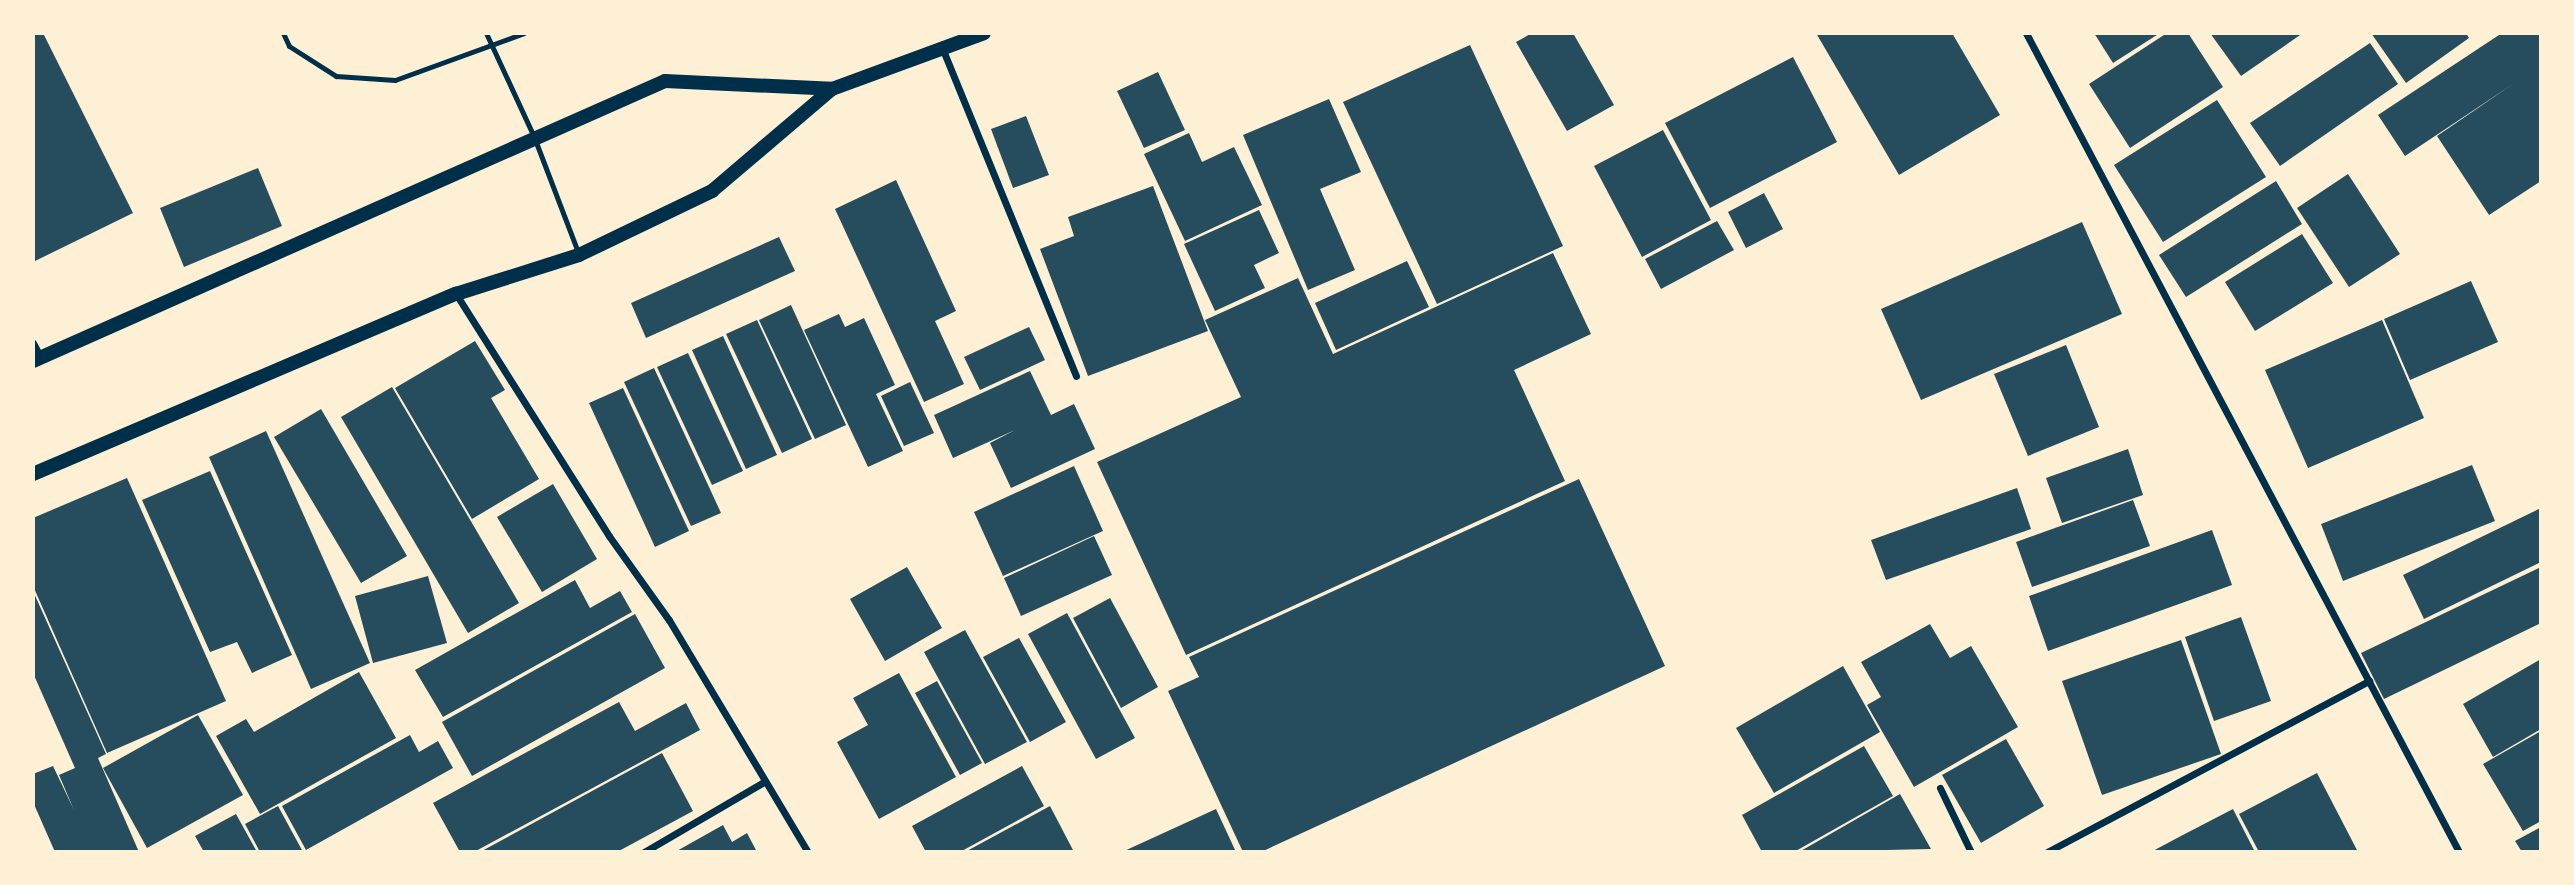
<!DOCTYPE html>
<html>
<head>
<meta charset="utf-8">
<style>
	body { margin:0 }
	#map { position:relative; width:2574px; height:885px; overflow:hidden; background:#fdf0d5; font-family:Inter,sans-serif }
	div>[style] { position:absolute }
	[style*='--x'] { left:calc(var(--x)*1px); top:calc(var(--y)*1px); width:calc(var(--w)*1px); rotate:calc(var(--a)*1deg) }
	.building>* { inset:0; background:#264d5e }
	.service>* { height:5px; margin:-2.5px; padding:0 2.5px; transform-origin:2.5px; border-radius:2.5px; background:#003049 }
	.minor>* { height:7px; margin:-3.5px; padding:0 3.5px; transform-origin:3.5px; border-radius:3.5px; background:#003049 }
	.secondary>* { height:14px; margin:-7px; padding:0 7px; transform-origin:7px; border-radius:7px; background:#003049 }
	span { translate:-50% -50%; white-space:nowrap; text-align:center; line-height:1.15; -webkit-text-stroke:7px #fdf0d5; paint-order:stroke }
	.frame { position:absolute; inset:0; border:35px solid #fdf0d5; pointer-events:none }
</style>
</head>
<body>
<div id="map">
	<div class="building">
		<i style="clip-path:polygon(33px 33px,43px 33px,133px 213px,33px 262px)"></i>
		<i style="clip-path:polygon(1532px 33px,1573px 33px,1614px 105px,1567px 131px,1516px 42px)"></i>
		<i style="clip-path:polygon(1816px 33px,1952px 33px,2000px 115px,1899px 175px)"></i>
		<i style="clip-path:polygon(2094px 33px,2160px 33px,2113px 63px)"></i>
		<i style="clip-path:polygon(2167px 33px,2188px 33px,2223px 87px,2130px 148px,2089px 84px)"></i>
		<i style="clip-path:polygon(2210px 33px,2303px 33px,2241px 76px)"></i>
		<i style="clip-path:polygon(2371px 33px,2466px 33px,2469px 38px,2406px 83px)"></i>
		<i style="clip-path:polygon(2502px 33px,2541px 33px,2541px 181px,2489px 215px,2437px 136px,2513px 84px,2405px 156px,2378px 115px)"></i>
		<i style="clip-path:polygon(2370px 43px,2398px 84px,2280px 166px,2250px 123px)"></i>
		<i style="clip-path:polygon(1470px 45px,1563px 246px,1437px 304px,1343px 102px)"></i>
		<i style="clip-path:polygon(1793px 57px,1837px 142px,1710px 208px,1665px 123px)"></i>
		<i style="clip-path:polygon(1158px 72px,1185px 130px,1144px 148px,1117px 91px)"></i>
		<i style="clip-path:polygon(1329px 99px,1361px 172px,1320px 189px,1355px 270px,1308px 290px,1243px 135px)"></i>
		<i style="clip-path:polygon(2217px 100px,2266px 177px,2163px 242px,2114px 165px)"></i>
		<i style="clip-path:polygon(1026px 116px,1049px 175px,1013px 188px,991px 129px)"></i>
		<i style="clip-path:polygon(1663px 130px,1711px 220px,1642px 257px,1594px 166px)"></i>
		<i style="clip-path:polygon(1189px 133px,1202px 162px,1234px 147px,1262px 205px,1185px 241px,1144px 154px)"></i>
		<i style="clip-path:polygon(258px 168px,282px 226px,184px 267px,160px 208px)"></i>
		<i style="clip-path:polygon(2348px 174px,2400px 254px,2349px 287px,2297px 208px)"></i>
		<i style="clip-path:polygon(896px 180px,956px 311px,935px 321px,964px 384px,924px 402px,835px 209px)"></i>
		<i style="clip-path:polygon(2276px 181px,2302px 224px,2186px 297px,2159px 255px)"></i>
		<i style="clip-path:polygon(1153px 186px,1208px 331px,1088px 376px,1040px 249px,1074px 236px,1068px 217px)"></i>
		<i style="clip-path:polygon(1764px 193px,1783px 229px,1746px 248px,1728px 212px)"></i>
		<i style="clip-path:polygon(1259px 210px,1279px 253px,1254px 265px,1265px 288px,1215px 311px,1184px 244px)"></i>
		<i style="clip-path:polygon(1717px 221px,1734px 250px,1661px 289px,1645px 259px)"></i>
		<i style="clip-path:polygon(2082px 222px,2122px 314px,1921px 400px,1881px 309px)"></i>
		<i style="clip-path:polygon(2302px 234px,2333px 283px,2255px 331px,2225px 282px)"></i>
		<i style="clip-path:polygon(779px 237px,795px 271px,646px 338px,631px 303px)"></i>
		<i style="clip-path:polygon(1553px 253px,1591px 334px,1514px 370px,1565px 481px,1186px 655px,1097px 462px,1241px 397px,1205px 320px,1298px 278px,1333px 354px)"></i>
		<i style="clip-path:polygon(1407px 261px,1429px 307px,1336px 350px,1315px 303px)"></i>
		<i style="clip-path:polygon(2471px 281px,2498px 342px,2410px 380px,2384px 319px)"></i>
		<i style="clip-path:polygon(791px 305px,846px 425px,815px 439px,759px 320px)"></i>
		<i style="clip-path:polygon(839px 314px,845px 327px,864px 318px,895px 385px,876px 394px,903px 451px,868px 467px,804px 330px)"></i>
		<i style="clip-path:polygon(757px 320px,812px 439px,782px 453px,726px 334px)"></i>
		<i style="clip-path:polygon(2382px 320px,2424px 418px,2308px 468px,2265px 370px)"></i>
		<i style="clip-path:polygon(1029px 327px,1045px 360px,980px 390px,964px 357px)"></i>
		<i style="clip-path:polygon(723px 336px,777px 455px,746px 469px,692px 350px)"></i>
		<i style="clip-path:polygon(475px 341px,505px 390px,491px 398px,539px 479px,472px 519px,395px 388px)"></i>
		<i style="clip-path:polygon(2066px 345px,2099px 427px,2028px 456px,1994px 374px)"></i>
		<i style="clip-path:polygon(688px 353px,743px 471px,712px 485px,657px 367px)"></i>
		<i style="clip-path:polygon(654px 368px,721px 513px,691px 526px,624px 382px)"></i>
		<i style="clip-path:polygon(1030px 371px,1051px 415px,1074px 404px,1095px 449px,1011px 488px,990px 443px,1015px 430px,953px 458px,934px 415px)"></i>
		<i style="clip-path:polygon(910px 382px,934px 433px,904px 446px,881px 396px)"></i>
		<i style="clip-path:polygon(392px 387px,519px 603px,468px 633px,341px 417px)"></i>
		<i style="clip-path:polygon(623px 388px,689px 531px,655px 547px,589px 403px)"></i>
		<i style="clip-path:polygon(321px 409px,407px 556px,361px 583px,274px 437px)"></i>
		<i style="clip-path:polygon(266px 431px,370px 663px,311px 689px,209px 457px)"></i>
		<i style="clip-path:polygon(2128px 449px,2143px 495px,2062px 523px,2046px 478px)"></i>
		<i style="clip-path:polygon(2472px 465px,2495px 521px,2343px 581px,2321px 524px)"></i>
		<i style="clip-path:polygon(1074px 466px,1103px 531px,1003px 576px,974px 512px)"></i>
		<i style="clip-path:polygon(210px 471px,292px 655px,252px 673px,237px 642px,210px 652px,142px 500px)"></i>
		<i style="clip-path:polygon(127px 478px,226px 701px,107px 753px,33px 586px,33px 518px)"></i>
		<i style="clip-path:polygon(1579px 479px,1665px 666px,1261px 852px,1243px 852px,1168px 691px,1199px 677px,1189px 657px)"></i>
		<i style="clip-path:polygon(553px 484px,597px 559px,542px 592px,497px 517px)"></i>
		<i style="clip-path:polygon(2017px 488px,2031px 529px,1886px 580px,1871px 540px)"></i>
		<i style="clip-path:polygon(2133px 500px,2150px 546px,2032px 587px,2016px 542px)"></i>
		<i style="clip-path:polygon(2541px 508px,2541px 562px,2424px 619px,2403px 575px)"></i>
		<i style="clip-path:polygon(2212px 530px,2232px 585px,2048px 651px,2029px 596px)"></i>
		<i style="clip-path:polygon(1094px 536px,1112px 575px,1021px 616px,1004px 578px)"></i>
		<i style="clip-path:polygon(907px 567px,942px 628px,885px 661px,850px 599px)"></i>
		<i style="clip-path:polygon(2541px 567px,2541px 623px,2384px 699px,2361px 653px)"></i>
		<i style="clip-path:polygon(428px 576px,447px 643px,373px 663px,355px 596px)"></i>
		<i style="clip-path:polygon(575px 580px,590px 608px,620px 591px,632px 612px,443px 717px,415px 670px)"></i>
		<i style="clip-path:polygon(33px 591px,106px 754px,98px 758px,139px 852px,55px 852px,33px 802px,33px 774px,53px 766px,74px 810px,59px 775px,75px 768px,33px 673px)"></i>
		<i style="clip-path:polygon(1110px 598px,1158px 687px,1121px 708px,1073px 618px)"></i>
		<i style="clip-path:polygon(1067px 613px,1135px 738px,1096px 759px,1028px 634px)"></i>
		<i style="clip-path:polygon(635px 614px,665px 668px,472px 776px,442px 722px)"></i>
		<i style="clip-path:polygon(2241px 617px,2271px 701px,2214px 721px,2185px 637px)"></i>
		<i style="clip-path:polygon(1930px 624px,1950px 658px,1971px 646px,2018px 727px,1914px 787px,1867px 705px,1881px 697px,1861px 662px)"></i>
		<i style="clip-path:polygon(965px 630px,1027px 742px,985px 764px,924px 652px)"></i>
		<i style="clip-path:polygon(1019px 638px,1066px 722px,1030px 742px,983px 657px)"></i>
		<i style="clip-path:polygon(2181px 640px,2221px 754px,2102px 795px,2062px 681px)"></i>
		<i style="clip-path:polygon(2541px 659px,2541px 729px,2493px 757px,2463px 704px)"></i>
		<i style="clip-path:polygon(1843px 666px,1880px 732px,1774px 793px,1736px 728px)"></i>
		<i style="clip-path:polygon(359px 672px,396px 738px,260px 814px,216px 736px,246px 719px,254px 732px)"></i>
		<i style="clip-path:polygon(899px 673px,956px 777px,879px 819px,837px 742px,868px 725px,853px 698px)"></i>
		<i style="clip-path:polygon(937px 681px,982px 763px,960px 775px,915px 693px)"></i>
		<i style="clip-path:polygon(619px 702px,635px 731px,686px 703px,700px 730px,474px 852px,460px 852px,433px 803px)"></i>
		<i style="clip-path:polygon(198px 715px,243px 795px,147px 848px,103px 768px)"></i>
		<i style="clip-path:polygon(2541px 731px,2541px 821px,2523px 831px,2483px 764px)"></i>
		<i style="clip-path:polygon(410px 735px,419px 752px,438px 741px,453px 768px,306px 850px,282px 806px)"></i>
		<i style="clip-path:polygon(2006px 739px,2044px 806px,1981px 843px,1942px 775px)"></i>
		<i style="clip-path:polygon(1864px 746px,1893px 796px,1794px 852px,1762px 852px,1742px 815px)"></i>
		<i style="clip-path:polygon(662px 753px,693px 811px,617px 852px,480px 852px)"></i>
		<i style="clip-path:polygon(1022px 766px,1044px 806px,960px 852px,926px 852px,912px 826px)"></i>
		<i style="clip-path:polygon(2317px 773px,2358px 852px,2259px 852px,2239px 814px)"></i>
		<i style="clip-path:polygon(1900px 794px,1931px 849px,1799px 852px)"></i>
		<i style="clip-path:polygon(278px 806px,303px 852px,260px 852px,245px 824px)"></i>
		<i style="clip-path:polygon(1050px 806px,1074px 852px,965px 852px)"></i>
		<i style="clip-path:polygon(1216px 809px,1236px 852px,1122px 852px)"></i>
		<i style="clip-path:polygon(2233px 809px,2255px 852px,2151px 852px,2179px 837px)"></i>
		<i style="clip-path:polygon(236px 814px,257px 852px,204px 852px,195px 836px)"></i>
		<i style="clip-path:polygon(723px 825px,732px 842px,747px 833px,757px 852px,675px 852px)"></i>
		<i style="clip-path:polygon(2541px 827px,2541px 852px,2522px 852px,2515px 841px)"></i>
	</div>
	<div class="service">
		<i style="--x:283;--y:33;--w:14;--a:65"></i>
		<i style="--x:289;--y:46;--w:56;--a:32.6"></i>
		<i style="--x:336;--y:76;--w:59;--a:3.9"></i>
		<i style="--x:395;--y:80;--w:137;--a:-20"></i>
		<i style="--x:486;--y:33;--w:115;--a:65.2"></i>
		<i style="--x:534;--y:137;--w:123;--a:69.1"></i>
	</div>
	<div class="minor">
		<i style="--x:2026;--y:33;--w:926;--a:62.13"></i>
		<i style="--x:943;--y:50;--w:352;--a:67.8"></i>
		<i style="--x:456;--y:294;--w:286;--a:57.7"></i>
		<i style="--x:609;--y:536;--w:103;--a:54.5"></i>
		<i style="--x:669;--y:620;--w:270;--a:59.1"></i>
		<i style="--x:33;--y:343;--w:17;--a:62"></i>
		<i style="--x:1940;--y:788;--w:71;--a:64.2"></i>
		<i style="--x:644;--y:852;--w:139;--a:-30.3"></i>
		<i style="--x:2047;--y:852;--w:365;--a:-28"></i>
	</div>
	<div class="secondary">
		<i style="--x:33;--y:361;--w:691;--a:-23.9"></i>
		<i style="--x:665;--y:81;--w:167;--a:2.7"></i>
		<i style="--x:33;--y:474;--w:460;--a:-23.1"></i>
		<i style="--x:456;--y:294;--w:129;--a:-17.6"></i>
		<i style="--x:579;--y:255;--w:148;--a:-25.7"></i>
		<i style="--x:712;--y:191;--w:157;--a:-40.4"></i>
		<i style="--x:832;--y:89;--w:162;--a:-20.2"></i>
	</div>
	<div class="frame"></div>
</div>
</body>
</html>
